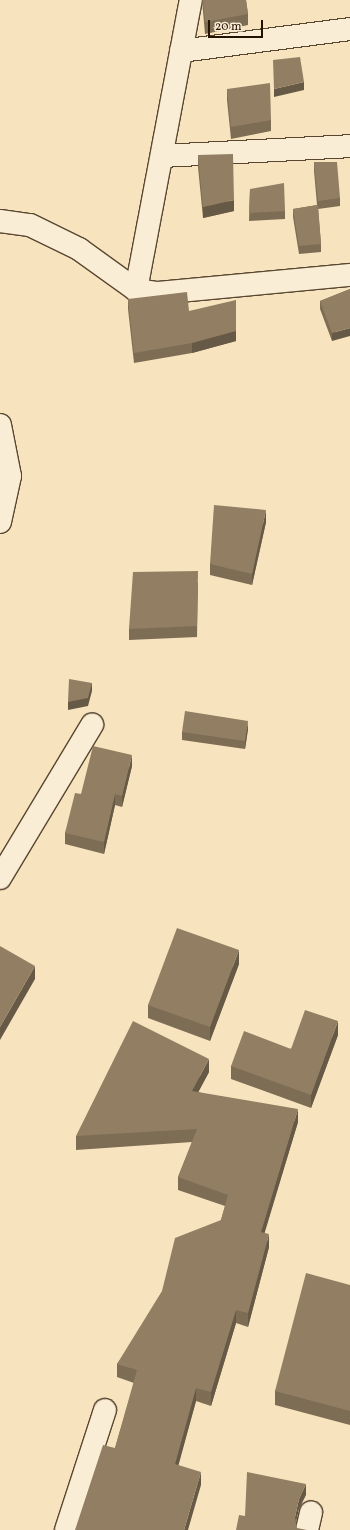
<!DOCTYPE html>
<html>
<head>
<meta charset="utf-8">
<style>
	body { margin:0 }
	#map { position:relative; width:350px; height:1530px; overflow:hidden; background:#f7e4be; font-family:Vollkorn,serif }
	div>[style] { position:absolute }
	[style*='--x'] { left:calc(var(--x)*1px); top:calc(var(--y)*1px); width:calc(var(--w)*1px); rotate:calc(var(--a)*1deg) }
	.roads { filter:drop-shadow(1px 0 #594630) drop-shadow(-1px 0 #594630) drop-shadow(0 1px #594630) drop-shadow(0 -1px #594630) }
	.minor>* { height:22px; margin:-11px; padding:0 11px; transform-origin:11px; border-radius:11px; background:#faedd5 }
	.wall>* { inset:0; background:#7e6d55 }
	.shaded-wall>* { inset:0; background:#665945 }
	.building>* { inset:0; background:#927f63 }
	span { translate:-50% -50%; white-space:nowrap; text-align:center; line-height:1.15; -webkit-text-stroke:3px #faedd5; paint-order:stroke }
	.scale { position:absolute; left:208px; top:20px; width:55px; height:18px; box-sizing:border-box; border:2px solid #241201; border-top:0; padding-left:5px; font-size:12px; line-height:14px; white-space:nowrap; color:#241201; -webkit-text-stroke:3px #faedd5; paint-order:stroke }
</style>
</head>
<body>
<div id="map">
	<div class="roads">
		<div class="minor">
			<i style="--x:181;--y:51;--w:170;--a:-7.4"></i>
			<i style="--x:162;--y:156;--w:188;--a:-3"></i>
			<i style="--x:0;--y:221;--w:30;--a:8"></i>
			<i style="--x:30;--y:225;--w:55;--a:26.1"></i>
			<i style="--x:79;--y:249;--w:70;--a:35.7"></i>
			<i style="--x:136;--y:290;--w:22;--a:8"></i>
			<i style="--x:158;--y:293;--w:193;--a:-5.4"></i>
			<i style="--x:136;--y:290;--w:295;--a:-79.3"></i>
			<i style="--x:0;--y:425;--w:52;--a:78.9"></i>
			<i style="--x:10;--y:476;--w:47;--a:102.3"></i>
			<i style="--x:0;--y:878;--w:179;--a:-59"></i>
			<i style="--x:66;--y:1530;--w:126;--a:-72"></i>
			<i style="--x:307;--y:1530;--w:18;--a:-77"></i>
		</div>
	</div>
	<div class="wall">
		<i style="clip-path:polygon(202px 0,246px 0,248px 14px,248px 25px,205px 34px)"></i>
		<i style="clip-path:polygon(227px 89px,271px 120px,271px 131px,231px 139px,227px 100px)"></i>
		<i style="clip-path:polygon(198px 155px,234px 211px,203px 218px,198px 167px)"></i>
		<i style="clip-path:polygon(314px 162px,340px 198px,340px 206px,318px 209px,321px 244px,321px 252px,299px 254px,293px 217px,293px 209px,317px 205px,314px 171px)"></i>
		<i style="clip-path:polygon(250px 189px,285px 211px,285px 219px,249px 221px)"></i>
		<i style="clip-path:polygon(350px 289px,332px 341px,320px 309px,320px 301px)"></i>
		<i style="clip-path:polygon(128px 299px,189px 311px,236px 341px,192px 353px,134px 363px,128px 309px)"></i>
		<i style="clip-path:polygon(266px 522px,252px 585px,210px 575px,210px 564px)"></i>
		<i style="clip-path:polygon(198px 582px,197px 637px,129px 640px,129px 629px)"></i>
		<i style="clip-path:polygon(248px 729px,245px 749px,182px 740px,182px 732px)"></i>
		<i style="clip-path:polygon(132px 766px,122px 807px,115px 805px,104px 854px,65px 844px,65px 833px,81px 794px)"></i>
		<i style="clip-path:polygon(239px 964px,210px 1041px,148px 1018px,148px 1005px)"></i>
		<i style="clip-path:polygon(338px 1035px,311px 1108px,231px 1079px,231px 1066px)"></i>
		<i style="clip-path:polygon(209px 1072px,198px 1092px,298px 1122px,264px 1233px,269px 1247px,248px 1327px,236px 1323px,211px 1406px,196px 1401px,178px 1465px,201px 1485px,115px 1448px,134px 1383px,117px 1377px,117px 1364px,221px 1220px,225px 1206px,178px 1190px,178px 1177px,192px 1142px,76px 1150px,76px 1136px)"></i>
		<i style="clip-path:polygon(350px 1285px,350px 1425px,275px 1405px,275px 1391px)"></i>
	</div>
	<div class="shaded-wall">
		<i style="clip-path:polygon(304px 82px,304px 90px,274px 97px,274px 89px)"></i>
		<i style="clip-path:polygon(234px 200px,234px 211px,203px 218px,203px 207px)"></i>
		<i style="clip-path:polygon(236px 300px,236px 341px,192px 353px,192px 343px)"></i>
		<i style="clip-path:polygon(350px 328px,350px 336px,332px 341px,332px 333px)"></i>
		<i style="clip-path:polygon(266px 510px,266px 522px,252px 585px,252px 574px)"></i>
		<i style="clip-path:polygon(92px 683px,92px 691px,88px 706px,68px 710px,68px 702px)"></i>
		<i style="clip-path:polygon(248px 721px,248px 729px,245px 749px,245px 741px)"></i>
		<i style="clip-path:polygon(132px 755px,132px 766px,122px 807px,122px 796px)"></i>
		<i style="clip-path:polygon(115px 794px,115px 805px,104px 854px,104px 842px)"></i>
		<i style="clip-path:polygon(239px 950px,239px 964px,210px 1041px,210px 1027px)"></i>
		<i style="clip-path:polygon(35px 966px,35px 979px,0 1040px,0 1027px)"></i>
		<i style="clip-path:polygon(338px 1021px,338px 1035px,311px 1108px,311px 1095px)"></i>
		<i style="clip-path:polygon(209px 1059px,209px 1072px,192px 1104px,192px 1091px)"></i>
		<i style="clip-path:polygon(298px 1109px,298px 1122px,261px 1245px,261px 1232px)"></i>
		<i style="clip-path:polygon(269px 1234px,269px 1247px,248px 1327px,248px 1313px)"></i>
		<i style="clip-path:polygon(236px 1310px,236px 1323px,211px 1406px,211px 1392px)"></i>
		<i style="clip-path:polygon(196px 1388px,196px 1401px,175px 1478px,175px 1464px)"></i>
		<i style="clip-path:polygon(201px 1472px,201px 1485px,188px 1530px,184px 1530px)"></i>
		<i style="clip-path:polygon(306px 1484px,306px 1495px,299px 1509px,295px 1527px,295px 1517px,299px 1499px)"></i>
	</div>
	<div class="building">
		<i style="clip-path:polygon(203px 0,246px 0,248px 14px,205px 22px)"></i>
		<i style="clip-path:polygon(300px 57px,304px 82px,274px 89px,273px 60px)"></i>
		<i style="clip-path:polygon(270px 83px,271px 120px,231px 127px,227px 89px)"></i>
		<i style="clip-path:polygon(233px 154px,234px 200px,203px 207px,198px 155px)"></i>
		<i style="clip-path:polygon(314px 162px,337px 162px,340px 198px,318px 201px)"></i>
		<i style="clip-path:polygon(284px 183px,285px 211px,249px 213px,250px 189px)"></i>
		<i style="clip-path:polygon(318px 205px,321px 244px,299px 246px,293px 209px)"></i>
		<i style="clip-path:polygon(350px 289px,350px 328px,332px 333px,320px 301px)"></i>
		<i style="clip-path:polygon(187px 292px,189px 311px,236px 300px,236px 331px,192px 343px,134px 353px,128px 299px)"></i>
		<i style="clip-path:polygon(214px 505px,266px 510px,252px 574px,210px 564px)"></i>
		<i style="clip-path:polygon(198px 571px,197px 626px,129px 629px,133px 572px)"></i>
		<i style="clip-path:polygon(69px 679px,92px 683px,88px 698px,68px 702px)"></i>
		<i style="clip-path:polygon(185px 711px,248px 721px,245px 741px,182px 732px)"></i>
		<i style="clip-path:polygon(93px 746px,132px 755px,122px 796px,115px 794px,104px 842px,65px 833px,75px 793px,81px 794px)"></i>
		<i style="clip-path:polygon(177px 928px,239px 950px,210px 1027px,148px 1005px)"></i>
		<i style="clip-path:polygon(0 946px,35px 966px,0 1027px)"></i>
		<i style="clip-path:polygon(305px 1010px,338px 1021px,311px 1095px,231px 1066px,244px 1031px,291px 1049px)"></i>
		<i style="clip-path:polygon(133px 1021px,209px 1059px,192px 1091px,298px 1109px,261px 1232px,269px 1234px,248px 1313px,236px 1310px,211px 1392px,196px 1388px,175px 1464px,201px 1472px,184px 1530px,75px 1530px,103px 1445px,115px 1448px,137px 1370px,117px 1364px,162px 1291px,175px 1238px,221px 1220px,228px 1195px,178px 1177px,197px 1129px,76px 1136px)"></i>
		<i style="clip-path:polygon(306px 1273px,350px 1285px,350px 1411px,275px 1391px)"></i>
		<i style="clip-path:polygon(247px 1472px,306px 1484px,299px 1499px,295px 1517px,297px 1528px,307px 1530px,236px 1530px,239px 1515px,245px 1516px)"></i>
	</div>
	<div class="scale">20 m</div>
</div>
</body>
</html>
